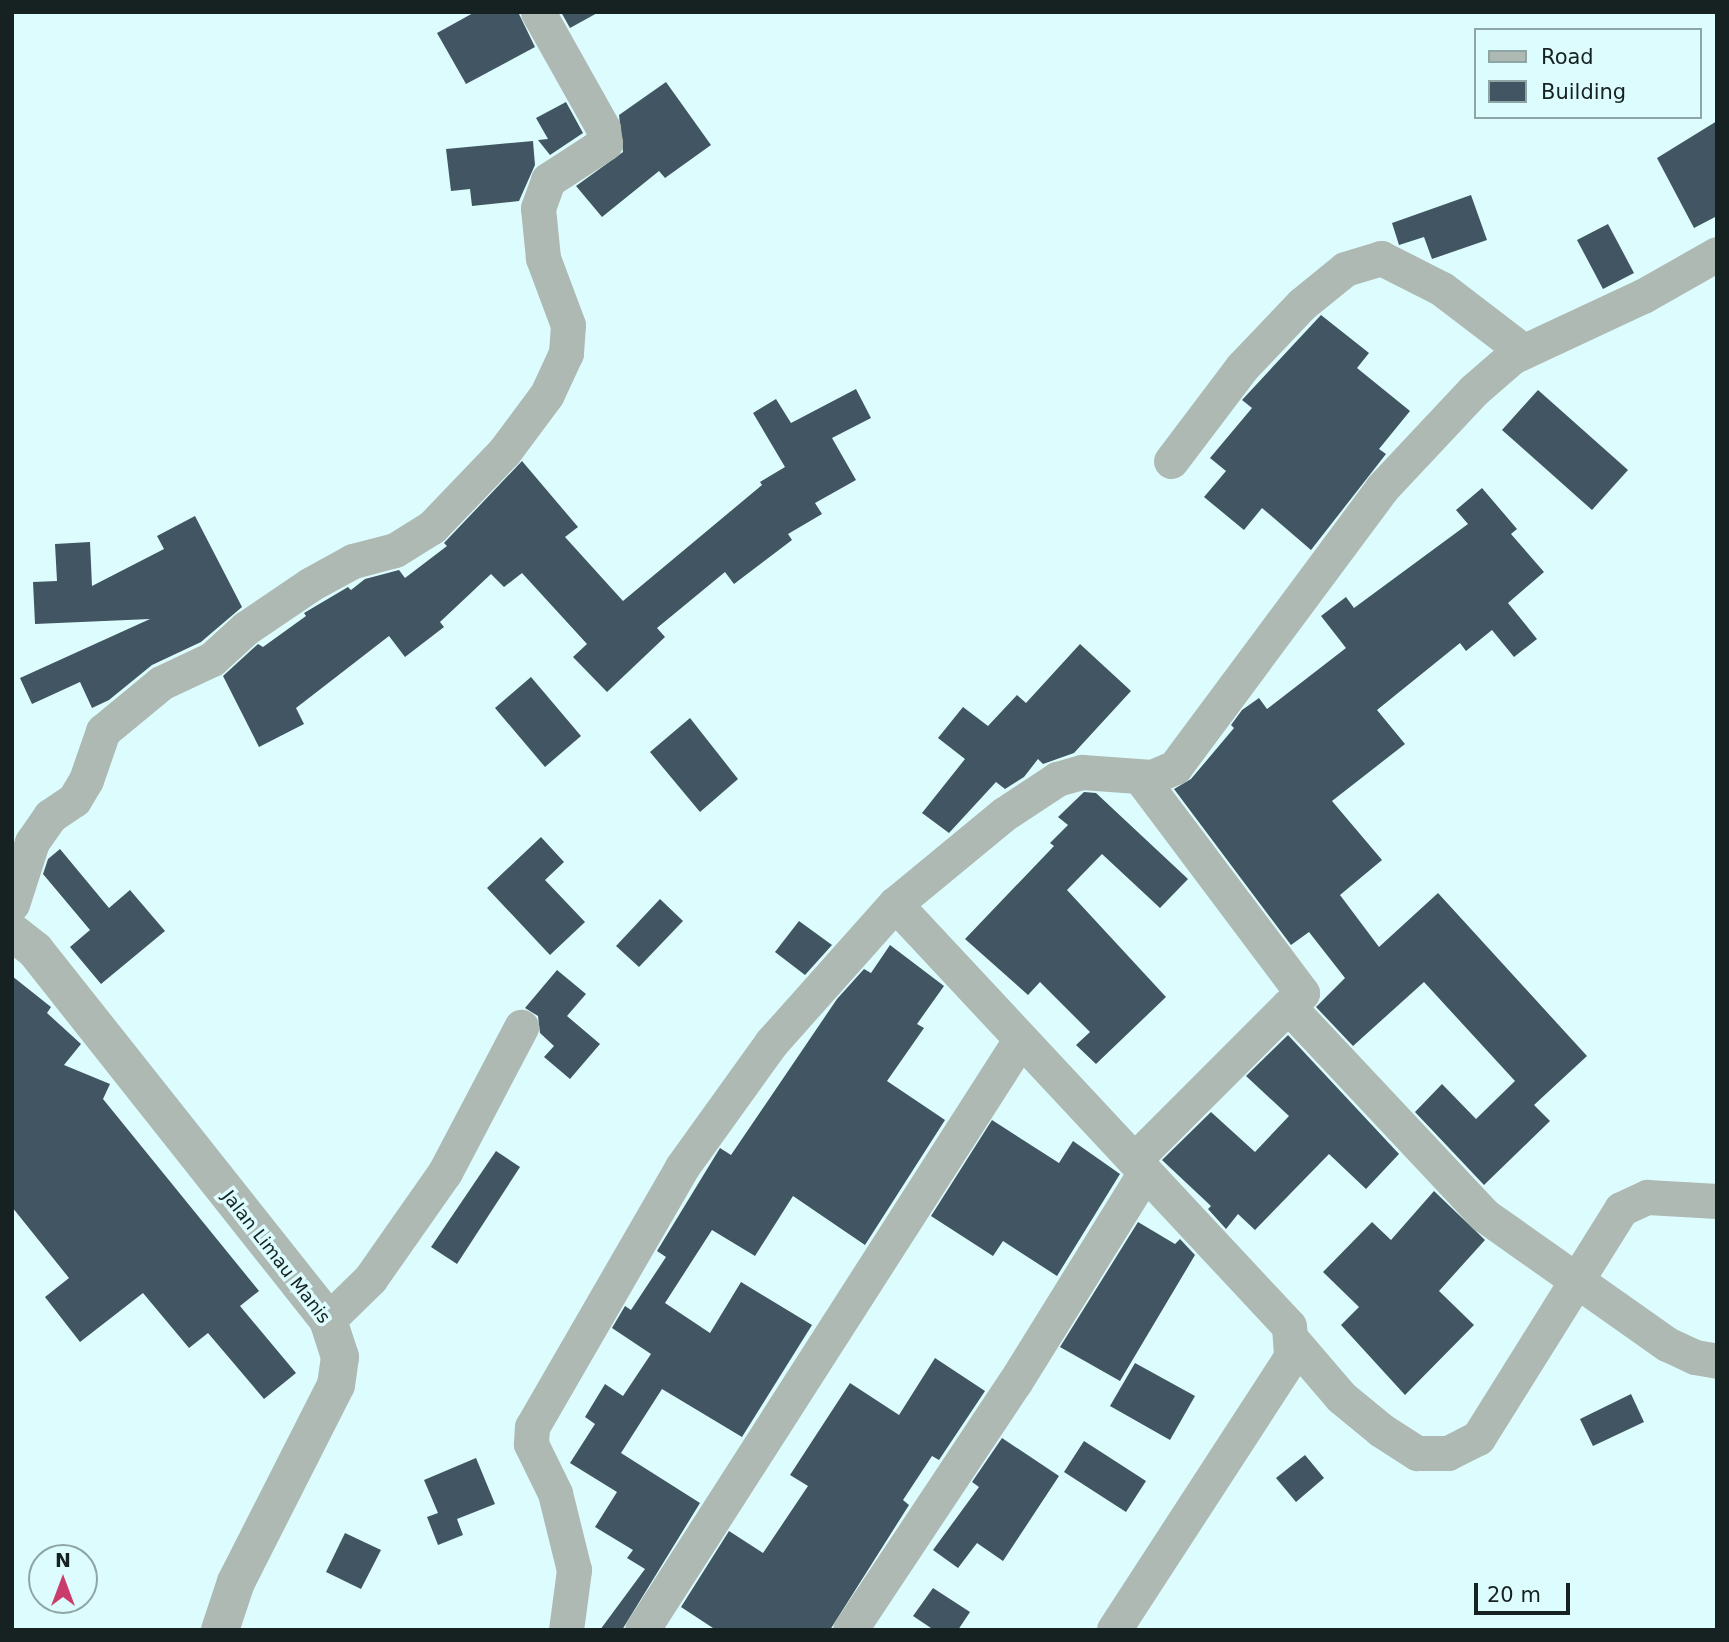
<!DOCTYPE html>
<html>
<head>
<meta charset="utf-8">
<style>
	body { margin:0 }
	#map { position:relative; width:1729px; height:1642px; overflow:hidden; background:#ddfcfd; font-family:"DejaVu Sans",sans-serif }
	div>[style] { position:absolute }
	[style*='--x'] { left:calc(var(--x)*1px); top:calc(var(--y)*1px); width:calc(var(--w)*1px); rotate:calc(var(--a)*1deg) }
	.building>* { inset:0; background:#415662 }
	.minor>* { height:35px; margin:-17.5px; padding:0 17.5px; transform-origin:17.5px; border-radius:17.5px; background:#aeb9b3 }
	.tertiary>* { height:38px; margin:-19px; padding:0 19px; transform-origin:19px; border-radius:19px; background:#aeb9b3 }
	span { translate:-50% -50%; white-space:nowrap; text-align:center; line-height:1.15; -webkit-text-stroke:7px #ddfcfd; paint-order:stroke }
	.street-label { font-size:18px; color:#162222 }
	.frame { position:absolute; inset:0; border:14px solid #162222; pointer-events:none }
	.legend { position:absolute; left:1474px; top:28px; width:228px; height:91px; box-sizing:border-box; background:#ddfcfd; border:2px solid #8da5a5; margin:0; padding:9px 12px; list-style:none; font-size:21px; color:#162222 }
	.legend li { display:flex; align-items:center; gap:14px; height:35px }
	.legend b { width:35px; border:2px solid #8da5a5 }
	.north { position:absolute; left:28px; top:1544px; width:70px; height:70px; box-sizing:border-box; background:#ddfcfd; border:2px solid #8da5a5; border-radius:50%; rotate:0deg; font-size:19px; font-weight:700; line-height:28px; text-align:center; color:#162222 }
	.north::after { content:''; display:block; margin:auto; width:24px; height:32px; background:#c93c6b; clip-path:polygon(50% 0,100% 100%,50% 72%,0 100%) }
	.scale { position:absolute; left:1474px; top:1583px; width:96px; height:32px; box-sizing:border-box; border:4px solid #162222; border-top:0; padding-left:9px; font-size:21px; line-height:24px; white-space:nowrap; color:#162222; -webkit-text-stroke:5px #ddfcfd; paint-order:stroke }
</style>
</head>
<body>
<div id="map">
	<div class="building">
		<i style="clip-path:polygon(475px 12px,518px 12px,535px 47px,466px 84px,437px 33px)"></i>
		<i style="clip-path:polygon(561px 12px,599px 12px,570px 28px)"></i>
		<i style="clip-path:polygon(666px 82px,711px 145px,665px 178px,659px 171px,602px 217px,576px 186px,623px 152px,619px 115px)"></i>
		<i style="clip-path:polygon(566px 102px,583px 133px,550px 155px,538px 140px,548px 139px,536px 118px)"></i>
		<i style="clip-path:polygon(1717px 121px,1717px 216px,1694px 228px,1657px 158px)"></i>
		<i style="clip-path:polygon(533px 141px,535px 165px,519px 201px,472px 206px,470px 189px,451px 191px,446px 149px)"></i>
		<i style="clip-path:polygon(1471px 195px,1487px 240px,1432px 259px,1424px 237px,1399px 245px,1392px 223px)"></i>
		<i style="clip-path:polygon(1608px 224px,1634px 273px,1603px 289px,1577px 240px)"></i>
		<i style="clip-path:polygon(1321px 315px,1369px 353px,1357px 368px,1410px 411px,1379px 449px,1386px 454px,1311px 550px,1262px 508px,1244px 530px,1204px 497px,1226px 471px,1210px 458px,1252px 408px,1242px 400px)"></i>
		<i style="clip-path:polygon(856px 389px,871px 418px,832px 438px,856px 480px,815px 503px,822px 514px,788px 534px,792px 540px,734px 584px,725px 572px,657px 628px,665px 637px,607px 692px,573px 657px,587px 644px,522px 573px,504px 587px,491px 574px,440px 622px,444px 627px,405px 657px,389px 636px,296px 708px,304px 724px,259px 747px,223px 676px,258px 644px,263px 647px,306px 616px,304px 613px,348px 587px,351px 590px,365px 579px,399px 570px,405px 578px,447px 546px,444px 543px,522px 461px,578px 527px,565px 537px,623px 601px,762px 485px,760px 482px,785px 467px,753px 413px,776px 399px,791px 423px)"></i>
		<i style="clip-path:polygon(1538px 390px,1628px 470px,1592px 510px,1502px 430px)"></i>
		<i style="clip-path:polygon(1482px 488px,1517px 529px,1511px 534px,1544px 572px,1508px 603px,1537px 639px,1514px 657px,1492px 630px,1466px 651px,1460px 643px,1377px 710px,1405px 744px,1332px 801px,1382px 860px,1340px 895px,1379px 947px,1438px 893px,1587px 1056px,1534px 1105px,1550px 1121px,1484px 1185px,1415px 1112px,1442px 1084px,1476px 1119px,1515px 1081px,1424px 982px,1353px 1046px,1316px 1007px,1345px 978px,1309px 932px,1291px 945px,1174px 789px,1191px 779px,1234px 728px,1231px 725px,1242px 710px,1259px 698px,1267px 709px,1346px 648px,1321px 616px,1346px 597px,1354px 608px,1468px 524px,1456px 510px)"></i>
		<i style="clip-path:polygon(195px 516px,242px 607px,201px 642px,152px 665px,109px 700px,92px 708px,80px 682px,32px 704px,20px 678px,150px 619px,35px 624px,33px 582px,57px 581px,55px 544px,90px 542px,92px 586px,164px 549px,157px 536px)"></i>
		<i style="clip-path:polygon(1080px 644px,1131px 691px,1074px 753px,1043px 764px,1038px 759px,1024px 777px,1005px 789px,996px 782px,949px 833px,922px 813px,965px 759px,938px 738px,963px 707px,988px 726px,1017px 695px,1026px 703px)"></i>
		<i style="clip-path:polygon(531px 677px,581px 736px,545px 767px,495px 708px)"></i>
		<i style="clip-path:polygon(690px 718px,738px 779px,700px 812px,650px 752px)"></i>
		<i style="clip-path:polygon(1084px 792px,1096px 793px,1188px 879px,1160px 908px,1102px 854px,1067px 890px,1166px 997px,1096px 1064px,1076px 1045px,1090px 1032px,1040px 982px,1028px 995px,965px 939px,1054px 846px,1050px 843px,1068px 825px,1058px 817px)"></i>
		<i style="clip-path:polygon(541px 837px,564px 862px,545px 880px,585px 922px,550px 955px,487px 888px)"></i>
		<i style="clip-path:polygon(60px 849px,109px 908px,130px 890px,165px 931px,101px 984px,70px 947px,90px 930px,43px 874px,48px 859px)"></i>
		<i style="clip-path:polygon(660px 899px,683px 921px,639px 967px,616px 946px)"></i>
		<i style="clip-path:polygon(799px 921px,832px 945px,805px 975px,775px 952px)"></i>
		<i style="clip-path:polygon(890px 945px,944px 986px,917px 1024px,924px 1028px,887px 1081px,945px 1120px,865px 1245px,793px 1196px,755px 1256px,712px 1230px,665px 1303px,710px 1333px,741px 1282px,812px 1325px,742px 1437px,662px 1389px,621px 1453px,700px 1503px,622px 1630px,600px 1630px,645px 1569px,627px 1558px,633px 1550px,595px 1527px,617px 1492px,570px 1463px,595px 1424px,585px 1417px,605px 1384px,623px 1396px,651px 1354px,612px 1328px,625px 1306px,631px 1310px,666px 1257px,657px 1251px,720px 1148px,731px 1155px,837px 999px,864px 969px,871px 973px)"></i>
		<i style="clip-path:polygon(557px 970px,586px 994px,567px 1016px,600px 1044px,570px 1079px,544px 1057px,554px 1046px,540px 1033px,538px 1016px,525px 1008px)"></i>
		<i style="clip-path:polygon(12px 976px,51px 1007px,47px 1013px,81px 1044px,64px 1065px,110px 1084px,103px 1099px,259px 1291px,240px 1306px,296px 1373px,264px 1399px,208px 1333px,189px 1348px,143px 1293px,80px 1342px,45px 1297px,69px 1278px,12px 1207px)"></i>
		<i style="clip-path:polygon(1288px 1035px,1399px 1154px,1366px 1189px,1329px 1154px,1255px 1230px,1238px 1214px,1226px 1229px,1208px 1209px,1211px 1206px,1162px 1160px,1211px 1112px,1255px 1152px,1289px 1116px,1246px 1076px)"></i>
		<i style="clip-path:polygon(992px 1120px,1059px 1163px,1073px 1141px,1120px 1174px,1057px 1276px,1003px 1241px,993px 1256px,931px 1216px)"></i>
		<i style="clip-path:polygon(496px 1151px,520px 1167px,457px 1264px,431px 1247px)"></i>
		<i style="clip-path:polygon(1434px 1191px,1485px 1240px,1439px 1291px,1474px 1325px,1405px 1395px,1341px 1325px,1359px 1307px,1323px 1272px,1372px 1222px,1391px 1240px)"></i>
		<i style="clip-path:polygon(1138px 1222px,1175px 1244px,1180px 1239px,1195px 1255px,1120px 1381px,1060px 1347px)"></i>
		<i style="clip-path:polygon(935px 1358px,985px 1391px,939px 1460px,932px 1456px,903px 1500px,909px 1505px,830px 1630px,716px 1630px,681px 1607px,729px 1531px,763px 1553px,808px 1486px,790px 1475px,850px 1383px,899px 1415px)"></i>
		<i style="clip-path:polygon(1135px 1363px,1195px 1396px,1170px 1440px,1110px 1406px)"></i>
		<i style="clip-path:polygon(1631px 1394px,1644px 1422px,1593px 1446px,1580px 1419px)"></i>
		<i style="clip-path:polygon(1002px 1438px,1059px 1476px,1003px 1561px,977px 1543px,958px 1568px,933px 1550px,979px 1487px,972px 1482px)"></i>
		<i style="clip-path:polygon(1084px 1441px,1146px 1481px,1126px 1512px,1064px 1472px)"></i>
		<i style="clip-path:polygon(1305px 1455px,1324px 1478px,1296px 1502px,1276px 1478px)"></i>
		<i style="clip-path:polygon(476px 1458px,495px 1504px,457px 1519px,463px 1535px,438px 1545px,427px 1517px,438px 1513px,424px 1480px)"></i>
		<i style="clip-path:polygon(345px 1533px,381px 1550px,361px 1589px,326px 1572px)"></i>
		<i style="clip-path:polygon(933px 1588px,970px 1612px,958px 1630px,934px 1630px,913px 1616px)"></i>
	</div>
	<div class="minor">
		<i style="--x:1171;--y:461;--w:118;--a:-52.9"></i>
		<i style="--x:1242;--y:367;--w:87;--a:-46.4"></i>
		<i style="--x:1302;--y:304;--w:55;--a:-39.1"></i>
		<i style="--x:1345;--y:269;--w:38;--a:-17"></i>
		<i style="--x:1381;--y:258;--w:68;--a:26.9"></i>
		<i style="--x:1442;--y:289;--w:102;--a:37.4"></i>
		<i style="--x:1140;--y:777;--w:270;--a:53.1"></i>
		<i style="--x:1302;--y:993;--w:19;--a:137"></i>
		<i style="--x:1288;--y:1006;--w:287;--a:46.8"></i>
		<i style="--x:1484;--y:1215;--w:224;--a:35.2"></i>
		<i style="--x:1667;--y:1344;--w:31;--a:25"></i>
		<i style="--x:1695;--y:1357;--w:22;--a:10"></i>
		<i style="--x:12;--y:904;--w:65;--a:-72.1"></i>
		<i style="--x:32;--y:842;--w:32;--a:-55"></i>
		<i style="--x:50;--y:816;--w:29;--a:-34"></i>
		<i style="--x:74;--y:800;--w:23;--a:-59"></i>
		<i style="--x:86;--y:780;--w:52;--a:-70.9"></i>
		<i style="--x:103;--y:731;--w:75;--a:-39.6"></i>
		<i style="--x:161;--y:683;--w:56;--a:-25.2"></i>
		<i style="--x:212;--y:659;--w:46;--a:-42.4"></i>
		<i style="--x:246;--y:628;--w:78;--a:-34.1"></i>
		<i style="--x:311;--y:584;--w:48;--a:-28.7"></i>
		<i style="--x:353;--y:561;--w:43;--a:-14.7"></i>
		<i style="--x:395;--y:550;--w:44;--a:-31.9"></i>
		<i style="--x:432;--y:527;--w:104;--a:-46.2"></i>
		<i style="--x:504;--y:452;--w:72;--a:-53.4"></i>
		<i style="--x:547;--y:394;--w:45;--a:-65.1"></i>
		<i style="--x:566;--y:353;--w:28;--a:-86"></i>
		<i style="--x:568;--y:325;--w:72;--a:-110.5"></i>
		<i style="--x:543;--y:258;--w:50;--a:-95.7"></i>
		<i style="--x:538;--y:208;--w:30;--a:-70"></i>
		<i style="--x:548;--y:180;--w:68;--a:-33"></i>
		<i style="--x:605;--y:143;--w:15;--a:-98"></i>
		<i style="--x:603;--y:128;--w:133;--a:-119.3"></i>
		<i style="--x:895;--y:904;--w:577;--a:46.97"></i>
		<i style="--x:1289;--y:1326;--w:31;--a:86"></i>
		<i style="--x:1291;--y:1357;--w:325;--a:123"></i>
		<i style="--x:1134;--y:1160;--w:218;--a:-45"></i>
		<i style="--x:328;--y:1320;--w:59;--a:-44.3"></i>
		<i style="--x:370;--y:1279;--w:131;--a:-55"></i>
		<i style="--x:445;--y:1172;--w:164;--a:-62.3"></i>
		<i style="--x:1293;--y:1341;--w:74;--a:49.4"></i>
		<i style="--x:1341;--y:1397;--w:52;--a:39.5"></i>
		<i style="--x:1381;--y:1430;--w:43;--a:32.6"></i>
		<i style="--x:1417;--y:1453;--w:31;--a:0"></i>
		<i style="--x:1448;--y:1453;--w:34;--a:-27"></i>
		<i style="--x:1478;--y:1438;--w:270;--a:-58"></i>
		<i style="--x:1621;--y:1209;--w:29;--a:-25"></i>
		<i style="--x:1647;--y:1197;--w:70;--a:3.3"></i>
		<i style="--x:566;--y:1630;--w:61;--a:-82.4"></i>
		<i style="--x:574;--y:1570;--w:79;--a:-103.9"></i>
		<i style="--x:555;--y:1493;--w:55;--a:-116.1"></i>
		<i style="--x:531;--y:1444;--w:17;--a:-87"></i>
		<i style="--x:532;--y:1427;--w:300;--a:-60"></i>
		<i style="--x:682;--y:1167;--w:153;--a:-54.3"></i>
		<i style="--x:771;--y:1043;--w:186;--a:-48.3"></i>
		<i style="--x:895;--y:904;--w:141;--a:-39.5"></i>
		<i style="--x:1004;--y:814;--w:64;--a:-33.4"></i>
		<i style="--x:1057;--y:779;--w:26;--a:-16"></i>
		<i style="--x:1082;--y:772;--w:70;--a:4.1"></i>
		<i style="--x:1152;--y:777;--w:25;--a:-23"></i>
		<i style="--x:1175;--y:767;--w:347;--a:-53.4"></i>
		<i style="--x:1382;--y:488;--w:134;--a:-46.8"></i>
		<i style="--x:1474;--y:390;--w:50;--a:-41"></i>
		<i style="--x:1512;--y:357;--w:145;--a:-25"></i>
		<i style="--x:1643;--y:296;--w:85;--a:-29.6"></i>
		<i style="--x:642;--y:1630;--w:701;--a:-57.35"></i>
		<i style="--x:850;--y:1630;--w:298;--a:-56.4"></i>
		<i style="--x:1015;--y:1382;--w:247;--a:-58.2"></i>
	</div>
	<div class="tertiary">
		<i style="--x:12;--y:932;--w:29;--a:38"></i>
		<i style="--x:35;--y:950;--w:472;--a:51.6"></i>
		<i style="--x:328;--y:1320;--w:39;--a:72"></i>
		<i style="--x:340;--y:1357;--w:28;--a:98"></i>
		<i style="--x:336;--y:1385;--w:221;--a:116.9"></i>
		<i style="--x:236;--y:1582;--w:51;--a:108.4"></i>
	</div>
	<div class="street-label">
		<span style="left:276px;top:1257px;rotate:52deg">Jalan Limau Manis</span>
	</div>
	<div class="frame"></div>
	<ul class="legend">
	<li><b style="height:9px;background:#aeb9b3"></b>Road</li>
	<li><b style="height:19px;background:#415662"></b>Building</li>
	</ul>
	<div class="north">N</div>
	<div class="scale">20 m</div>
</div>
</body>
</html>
